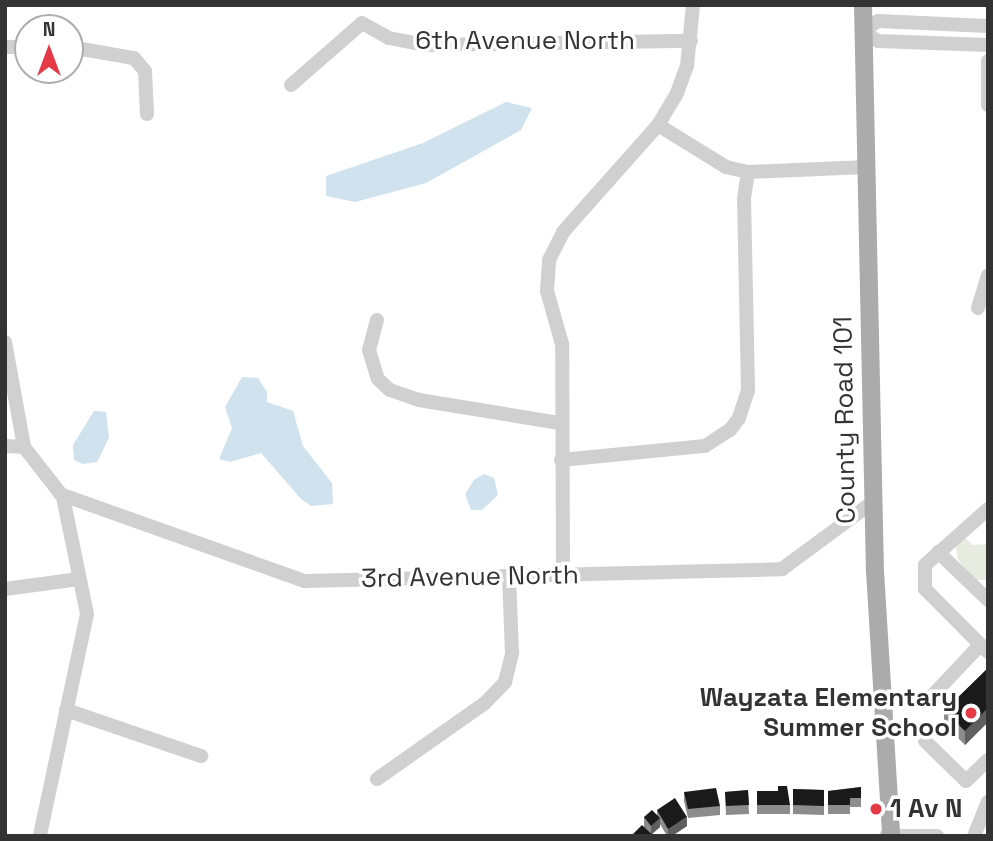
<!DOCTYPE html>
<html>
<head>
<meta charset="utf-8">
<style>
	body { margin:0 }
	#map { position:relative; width:993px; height:841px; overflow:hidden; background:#fff; font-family:"Space Grotesk",sans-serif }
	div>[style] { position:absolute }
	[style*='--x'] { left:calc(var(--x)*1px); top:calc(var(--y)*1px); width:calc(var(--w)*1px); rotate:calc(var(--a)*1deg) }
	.green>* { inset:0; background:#e6ecdf }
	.water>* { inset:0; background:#cfe2ee }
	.minor>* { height:14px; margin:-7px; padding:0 7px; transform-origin:7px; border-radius:7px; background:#d0d0d0 }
	.major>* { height:18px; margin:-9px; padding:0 9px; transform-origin:9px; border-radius:9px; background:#ababab }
	.wall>* { inset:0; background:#8c8c8c }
	.shaded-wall>* { inset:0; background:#5f5f5f }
	.building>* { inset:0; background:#1a1a1a }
	.dots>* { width:19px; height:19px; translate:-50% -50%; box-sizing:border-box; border:4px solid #fff; border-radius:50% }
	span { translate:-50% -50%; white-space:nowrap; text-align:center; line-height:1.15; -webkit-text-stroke:7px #fff; paint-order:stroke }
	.street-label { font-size:26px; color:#333 }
	.poi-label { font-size:26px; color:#333; font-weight:700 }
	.right { translate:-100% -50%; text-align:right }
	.left { translate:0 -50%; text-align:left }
	.frame { position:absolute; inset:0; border:7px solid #333; pointer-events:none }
	.north { position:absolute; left:14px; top:14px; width:70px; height:70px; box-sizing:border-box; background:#fff; border:2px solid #adadad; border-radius:50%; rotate:0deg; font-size:19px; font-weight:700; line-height:28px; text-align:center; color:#333 }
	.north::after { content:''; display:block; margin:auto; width:24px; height:32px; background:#e63946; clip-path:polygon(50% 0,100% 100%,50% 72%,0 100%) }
</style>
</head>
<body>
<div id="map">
	<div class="green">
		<i style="clip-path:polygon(964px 536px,972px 545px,988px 544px,988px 580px,974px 580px,958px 560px,956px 546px)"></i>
	</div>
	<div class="water">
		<i style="clip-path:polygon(506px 102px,532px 108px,521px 130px,426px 183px,355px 202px,326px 196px,326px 176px,423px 143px)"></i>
		<i style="clip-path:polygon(242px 377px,258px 378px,267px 392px,267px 402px,293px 411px,303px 446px,332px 483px,333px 504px,311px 506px,301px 499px,261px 453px,230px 462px,219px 459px,232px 428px,225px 407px)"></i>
		<i style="clip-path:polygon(94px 411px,106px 412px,109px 438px,97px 462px,83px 464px,74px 460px,73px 445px)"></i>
		<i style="clip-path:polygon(484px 474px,494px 478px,498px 495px,482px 510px,471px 510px,465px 494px,474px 480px)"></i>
	</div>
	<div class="minor">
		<i style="--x:988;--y:26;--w:110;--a:-177.4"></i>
		<i style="--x:878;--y:21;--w:18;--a:146"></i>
		<i style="--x:863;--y:31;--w:18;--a:34"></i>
		<i style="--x:878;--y:41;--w:110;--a:2.1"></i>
		<i style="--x:5;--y:47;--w:23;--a:0"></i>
		<i style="--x:70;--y:47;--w:65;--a:9.8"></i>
		<i style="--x:134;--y:58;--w:17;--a:50"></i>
		<i style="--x:145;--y:71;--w:43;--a:87.3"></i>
		<i style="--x:988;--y:61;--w:44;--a:90"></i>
		<i style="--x:291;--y:85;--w:94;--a:-41.1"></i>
		<i style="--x:362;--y:23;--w:31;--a:29"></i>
		<i style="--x:389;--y:38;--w:36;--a:11"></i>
		<i style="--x:424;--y:45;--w:267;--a:-0.9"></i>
		<i style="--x:658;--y:125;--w:80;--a:31.7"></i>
		<i style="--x:726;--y:167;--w:23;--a:13"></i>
		<i style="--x:748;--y:172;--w:118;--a:-2.4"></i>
		<i style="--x:978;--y:308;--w:34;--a:-73"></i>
		<i style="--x:377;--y:320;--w:31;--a:105"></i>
		<i style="--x:369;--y:350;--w:30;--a:73"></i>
		<i style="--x:378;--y:379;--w:16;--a:43"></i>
		<i style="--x:390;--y:390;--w:31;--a:19"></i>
		<i style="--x:419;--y:400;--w:143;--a:9.3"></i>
		<i style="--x:5;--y:342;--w:107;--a:79.7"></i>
		<i style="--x:24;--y:447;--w:63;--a:52"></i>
		<i style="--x:63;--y:497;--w:119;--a:78.4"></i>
		<i style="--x:87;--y:614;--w:227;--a:102"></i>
		<i style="--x:5;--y:446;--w:19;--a:3"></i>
		<i style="--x:561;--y:460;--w:145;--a:-5.6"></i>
		<i style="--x:705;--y:446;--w:30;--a:-33"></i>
		<i style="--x:730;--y:430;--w:15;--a:-53"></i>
		<i style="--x:739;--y:418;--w:29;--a:-72"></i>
		<i style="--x:748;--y:390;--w:192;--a:-91.2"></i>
		<i style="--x:744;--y:198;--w:26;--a:-81"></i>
		<i style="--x:60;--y:494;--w:260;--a:19.6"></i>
		<i style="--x:305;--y:581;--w:477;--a:-1.4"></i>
		<i style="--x:782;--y:569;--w:113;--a:-36.4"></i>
		<i style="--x:988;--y:509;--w:84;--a:138.4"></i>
		<i style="--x:925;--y:565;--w:24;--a:90"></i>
		<i style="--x:925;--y:589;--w:89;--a:45"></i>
		<i style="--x:938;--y:552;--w:69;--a:43.8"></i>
		<i style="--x:563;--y:575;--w:231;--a:-90.2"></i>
		<i style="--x:562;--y:344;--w:55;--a:-105.8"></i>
		<i style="--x:547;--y:291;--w:31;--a:-86"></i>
		<i style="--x:549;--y:260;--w:31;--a:-63"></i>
		<i style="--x:563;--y:232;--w:143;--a:-48.4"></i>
		<i style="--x:658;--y:125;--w:37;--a:-59"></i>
		<i style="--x:677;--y:93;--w:29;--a:-70"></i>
		<i style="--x:687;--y:66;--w:61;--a:-84.4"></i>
		<i style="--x:5;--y:589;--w:75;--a:-7.7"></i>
		<i style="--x:931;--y:697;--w:71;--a:-46.7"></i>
		<i style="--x:66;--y:710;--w:143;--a:18.8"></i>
		<i style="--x:925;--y:741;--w:57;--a:44.3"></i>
		<i style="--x:966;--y:781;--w:30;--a:-44"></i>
		<i style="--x:377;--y:779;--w:132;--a:-35.1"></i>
		<i style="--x:485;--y:703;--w:29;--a:-46"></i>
		<i style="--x:505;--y:682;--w:30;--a:-76"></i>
		<i style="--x:512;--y:653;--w:77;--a:-92.2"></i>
		<i style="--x:886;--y:836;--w:51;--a:0"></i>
		<i style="--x:974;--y:836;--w:37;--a:-68"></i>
	</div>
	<div class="major">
		<i style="--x:863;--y:5;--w:566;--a:88.79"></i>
		<i style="--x:875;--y:571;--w:265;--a:86.5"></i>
	</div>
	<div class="wall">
		<i style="clip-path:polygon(988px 668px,988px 722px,965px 745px,944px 724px,944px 711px)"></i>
		<i style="clip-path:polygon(861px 787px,861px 807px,850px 807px,850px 814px,828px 814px,828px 791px)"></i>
		<i style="clip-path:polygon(793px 789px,824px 790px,824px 815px,793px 814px)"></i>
		<i style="clip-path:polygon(748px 790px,749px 814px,726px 815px,725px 792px)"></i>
		<i style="clip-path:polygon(757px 791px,790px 805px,790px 814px,757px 814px)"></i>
		<i style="clip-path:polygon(684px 792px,720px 806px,720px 815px,688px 818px,684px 801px)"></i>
		<i style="clip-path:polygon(657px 810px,687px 826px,672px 836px,667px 836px,660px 824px,660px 827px,652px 834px,644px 827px,644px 817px,657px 815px)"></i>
	</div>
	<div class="shaded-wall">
		<i style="clip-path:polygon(988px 708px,988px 722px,965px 745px,965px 731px)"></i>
		<i style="clip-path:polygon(687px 817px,687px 826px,672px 836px,668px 836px,668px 829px)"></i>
		<i style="clip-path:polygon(660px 818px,660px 827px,651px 835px,651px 826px)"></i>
	</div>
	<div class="building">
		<i style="clip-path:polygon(988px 668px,988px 708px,965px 731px,944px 711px)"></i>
		<i style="clip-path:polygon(778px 786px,787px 786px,790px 805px,757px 805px,757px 791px,778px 791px)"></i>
		<i style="clip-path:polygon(861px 787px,861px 798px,850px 798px,850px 805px,828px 805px,828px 791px)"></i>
		<i style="clip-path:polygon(716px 788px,720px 806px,688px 809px,684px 792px)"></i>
		<i style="clip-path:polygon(793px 789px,824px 790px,824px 806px,793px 805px)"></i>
		<i style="clip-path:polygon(748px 790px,749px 805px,726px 806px,725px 792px)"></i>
		<i style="clip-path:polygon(675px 798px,687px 817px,668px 829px,657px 810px)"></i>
		<i style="clip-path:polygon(652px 810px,660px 818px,651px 826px,644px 817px)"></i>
		<i style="clip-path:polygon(642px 825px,654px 836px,634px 836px,633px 834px)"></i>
	</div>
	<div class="dots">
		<i style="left:971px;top:713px;background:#e63946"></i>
		<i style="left:876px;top:809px;background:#e63946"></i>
	</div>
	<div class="street-label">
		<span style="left:525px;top:41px">6th Avenue North</span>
		<span style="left:845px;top:420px;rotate:-91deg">County Road 101</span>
		<span style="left:470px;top:577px;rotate:-1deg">3rd Avenue North</span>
	</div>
	<div class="poi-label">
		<span class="right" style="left:957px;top:713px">Wayzata Elementary<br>Summer School</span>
		<span class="left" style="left:890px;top:809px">1 Av N</span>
	</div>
	<div class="frame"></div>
	<div class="north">N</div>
</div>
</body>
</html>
